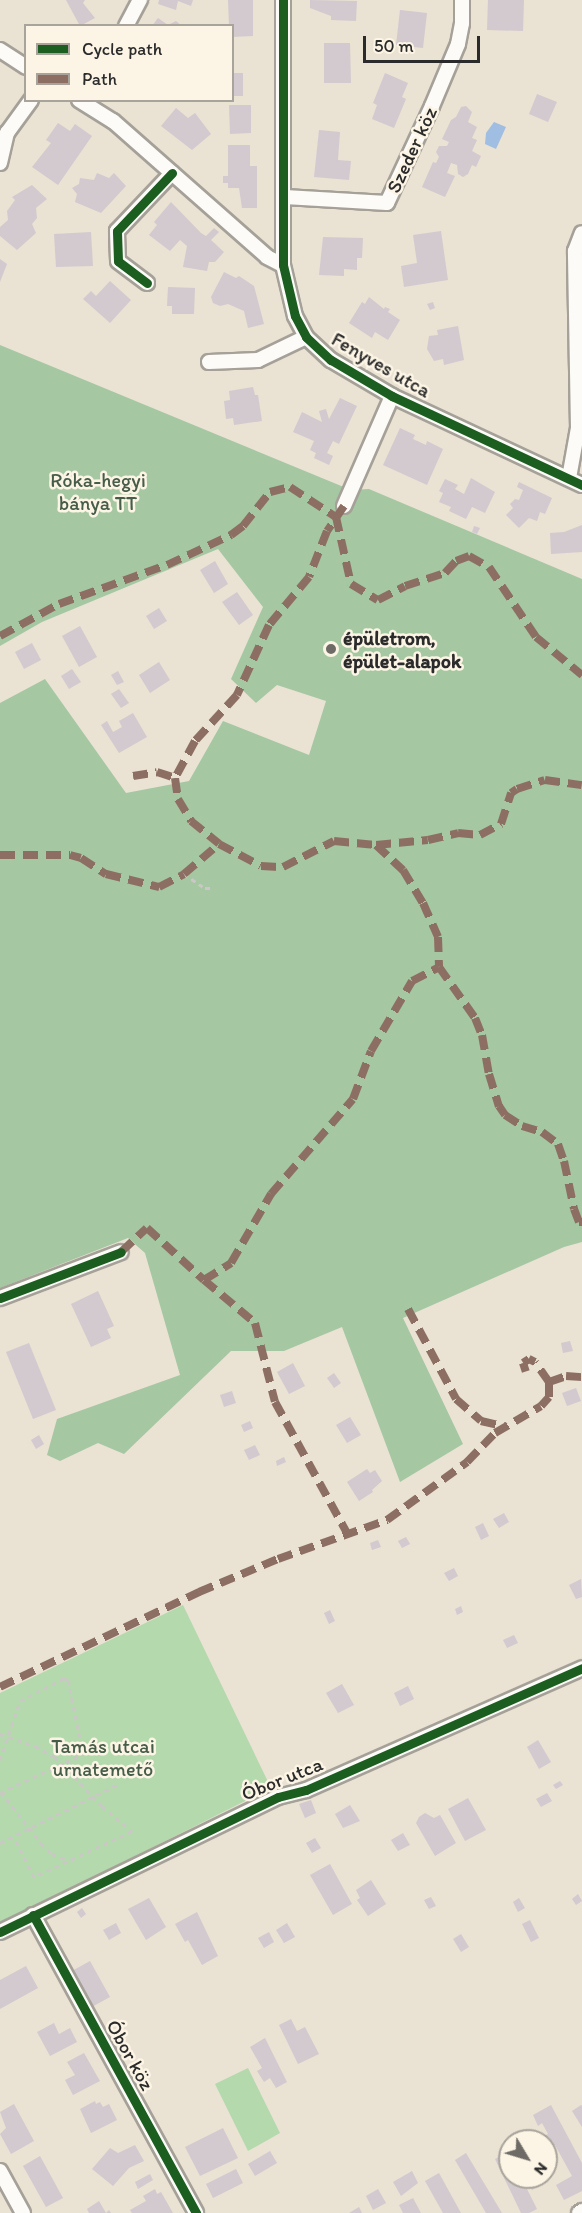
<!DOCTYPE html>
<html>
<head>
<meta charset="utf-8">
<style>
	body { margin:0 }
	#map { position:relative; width:582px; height:2213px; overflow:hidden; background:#eae2d3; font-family:Itim,sans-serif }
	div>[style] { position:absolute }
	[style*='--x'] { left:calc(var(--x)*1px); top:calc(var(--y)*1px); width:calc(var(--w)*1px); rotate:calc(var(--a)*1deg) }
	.green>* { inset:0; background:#b3d9ad }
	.forest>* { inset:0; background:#a5c8a2 }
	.water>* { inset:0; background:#9fbee2 }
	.building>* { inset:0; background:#d2cacf }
	.path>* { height:3px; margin-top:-1.5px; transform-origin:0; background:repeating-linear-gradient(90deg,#cac8c5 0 4.5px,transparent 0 9px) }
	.roads { filter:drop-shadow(2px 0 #a5a198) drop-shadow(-2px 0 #a5a198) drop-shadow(0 2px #a5a198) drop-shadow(0 -2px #a5a198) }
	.minor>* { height:14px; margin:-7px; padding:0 7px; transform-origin:7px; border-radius:7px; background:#fcfbf8 }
	.quiet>* { height:8px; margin-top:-4px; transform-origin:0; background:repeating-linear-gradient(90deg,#8d6e63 0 15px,transparent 0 23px) }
	.cycleway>* { height:9px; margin:-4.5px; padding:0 4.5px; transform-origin:4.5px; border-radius:4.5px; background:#1b5e20 }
	.dots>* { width:16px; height:16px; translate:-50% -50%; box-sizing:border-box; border:3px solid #fcf5e5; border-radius:50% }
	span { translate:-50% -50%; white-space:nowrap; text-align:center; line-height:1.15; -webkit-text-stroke:5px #fcf5e5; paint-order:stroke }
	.street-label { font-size:20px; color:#2b2b2b }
	.park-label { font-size:20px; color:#465d49 }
	.poi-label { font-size:20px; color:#2b2b2b; font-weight:700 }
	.left { translate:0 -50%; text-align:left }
	.legend { position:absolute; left:24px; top:24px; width:210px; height:78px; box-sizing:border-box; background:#fcf5e5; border:2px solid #a8a49b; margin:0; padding:8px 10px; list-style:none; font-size:18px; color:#2b2b2b }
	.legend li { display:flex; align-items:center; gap:12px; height:30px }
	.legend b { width:30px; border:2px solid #a8a49b }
	.north { position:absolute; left:498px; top:2129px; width:60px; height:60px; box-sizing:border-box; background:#fcf5e5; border:2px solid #a8a49b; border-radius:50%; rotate:128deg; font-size:16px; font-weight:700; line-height:24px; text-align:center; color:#2b2b2b }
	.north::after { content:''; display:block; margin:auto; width:21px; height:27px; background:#6e6b66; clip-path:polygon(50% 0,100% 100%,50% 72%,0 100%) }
	.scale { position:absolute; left:363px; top:36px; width:117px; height:27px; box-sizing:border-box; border:3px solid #2b2b2b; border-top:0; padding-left:8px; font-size:18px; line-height:21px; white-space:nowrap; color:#2b2b2b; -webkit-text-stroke:4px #fcf5e5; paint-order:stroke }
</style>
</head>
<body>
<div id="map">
	<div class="green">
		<i style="clip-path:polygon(183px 1605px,271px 1788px,0 1924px,0 1693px)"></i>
		<i style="clip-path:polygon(248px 2068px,280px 2133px,248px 2151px,215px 2084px)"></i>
	</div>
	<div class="forest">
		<i style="clip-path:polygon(0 345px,351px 490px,369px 489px,582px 579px,582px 1242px,564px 1247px,403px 1318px,463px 1444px,400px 1482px,342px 1327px,284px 1351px,231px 1351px,124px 1454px,98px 1443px,60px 1461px,47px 1455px,57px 1419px,180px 1375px,145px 1253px,128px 1238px,0 1288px,0 703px,45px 679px,126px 793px,189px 781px,223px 721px,309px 755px,326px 701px,277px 685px,256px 703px,231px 679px,263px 607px,218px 549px,42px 622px,0 646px)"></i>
	</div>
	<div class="water">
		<i style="clip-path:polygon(494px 122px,506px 127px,496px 149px,485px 144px,486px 133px)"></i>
	</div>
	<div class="building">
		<i style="clip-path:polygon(66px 0,85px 0,83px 3px,95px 18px,80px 26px)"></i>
		<i style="clip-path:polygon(159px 0,193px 0,191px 6px,178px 1px,176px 10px,158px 4px)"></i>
		<i style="clip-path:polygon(228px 0,253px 0,253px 36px,232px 37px,232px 26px,229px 26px)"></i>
		<i style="clip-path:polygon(310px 0,357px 1px,356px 21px,331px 20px,331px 16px,310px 8px)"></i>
		<i style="clip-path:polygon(488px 0,524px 0,523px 31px,487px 30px)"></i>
		<i style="clip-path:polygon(400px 10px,427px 13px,423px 48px,396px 45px)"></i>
		<i style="clip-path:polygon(158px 18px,168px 25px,176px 21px,182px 26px,152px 26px)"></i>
		<i style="clip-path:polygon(324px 43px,350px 43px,351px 83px,324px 83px)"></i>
		<i style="clip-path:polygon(232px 73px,243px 73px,243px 96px,232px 96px)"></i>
		<i style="clip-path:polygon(385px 73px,408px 83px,402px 97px,406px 99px,394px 128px,372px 119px,377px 105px,373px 103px)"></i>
		<i style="clip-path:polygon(537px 94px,557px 102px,548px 122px,529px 114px)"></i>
		<i style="clip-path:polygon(229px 105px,251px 105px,251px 133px,230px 134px)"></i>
		<i style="clip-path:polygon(466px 106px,472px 112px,468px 122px,477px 127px,472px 138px,477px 140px,472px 151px,481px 156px,476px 167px,472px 165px,468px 174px,463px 177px,458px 174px,457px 165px,451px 163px,447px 173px,455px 176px,445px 197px,422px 187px,433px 162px,436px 163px,439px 157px,436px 152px,439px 146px,447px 146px,449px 142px,442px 139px,451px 120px,456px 117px,461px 107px)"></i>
		<i style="clip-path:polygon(176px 108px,188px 118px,195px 113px,211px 134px,192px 150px,161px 126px)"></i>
		<i style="clip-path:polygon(58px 123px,70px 131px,75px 124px,92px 136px,58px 185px,32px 167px,51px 143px,46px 140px)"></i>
		<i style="clip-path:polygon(319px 130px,340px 132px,338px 160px,351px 161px,349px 180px,314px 177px)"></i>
		<i style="clip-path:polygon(228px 145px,250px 145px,250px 166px,257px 166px,257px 208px,242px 208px,239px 188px,228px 188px,228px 183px,223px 183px,223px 176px,228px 176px)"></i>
		<i style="clip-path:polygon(97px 173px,109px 178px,114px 173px,126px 186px,101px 213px,75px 202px,77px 194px,72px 188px,79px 184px,80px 178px,94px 180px)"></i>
		<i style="clip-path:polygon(32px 185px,47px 199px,36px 208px,37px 218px,32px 224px,36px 233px,17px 250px,0 236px,0 227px,8px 220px,7px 211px,15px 200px,12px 197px)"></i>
		<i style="clip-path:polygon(171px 202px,201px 233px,206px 236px,214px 228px,219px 232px,211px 240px,224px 252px,215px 262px,209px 262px,207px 271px,183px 267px,187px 246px,180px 240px,170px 251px,149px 235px,157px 225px,154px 222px)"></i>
		<i style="clip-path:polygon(441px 231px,448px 280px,404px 287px,401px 266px,417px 263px,413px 235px)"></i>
		<i style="clip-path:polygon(91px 232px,93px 266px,56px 267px,54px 234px)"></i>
		<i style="clip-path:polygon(323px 237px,363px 238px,362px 258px,357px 258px,357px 270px,344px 269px,344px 276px,319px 275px)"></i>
		<i style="clip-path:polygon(0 259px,7px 264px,0 282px)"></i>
		<i style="clip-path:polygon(224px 272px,236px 278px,239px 276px,254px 286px,264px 324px,248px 328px,244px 311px,228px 304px,220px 306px,213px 303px,211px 297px)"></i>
		<i style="clip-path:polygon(110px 281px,131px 300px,110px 323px,83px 299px,91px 291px,96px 296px)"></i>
		<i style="clip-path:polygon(168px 287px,195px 288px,194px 314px,172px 314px,172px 306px,167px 306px)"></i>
		<i style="clip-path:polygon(369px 297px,384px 309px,385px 307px,390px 309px,388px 312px,400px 320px,388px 340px,375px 332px,372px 338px,349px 323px,362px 302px,365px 304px)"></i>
		<i style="clip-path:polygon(433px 302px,435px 308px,430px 310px,427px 304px)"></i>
		<i style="clip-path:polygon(458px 326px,464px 360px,444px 365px,443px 359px,434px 361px,427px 349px,429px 336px,438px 335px,437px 330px)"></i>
		<i style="clip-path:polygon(253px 387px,255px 395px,258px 395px,262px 421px,234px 425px,233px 418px,226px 419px,224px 401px,230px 400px,229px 391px)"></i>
		<i style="clip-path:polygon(340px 398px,357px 406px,339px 444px,333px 441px,327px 453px,333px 456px,329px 465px,314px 458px,316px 453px,310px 450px,314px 441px,293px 432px,302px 412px,322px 422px,319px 411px,326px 409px,329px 419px)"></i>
		<i style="clip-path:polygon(400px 428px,415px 435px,413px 439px,426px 445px,427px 441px,443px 449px,427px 485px,383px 465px)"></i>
		<i style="clip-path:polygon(471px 478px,495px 492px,485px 513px,472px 507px,466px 519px,449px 511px,451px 507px,439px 502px,443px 493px,439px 491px,445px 479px,458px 485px,455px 489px,464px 494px)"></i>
		<i style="clip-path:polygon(519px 482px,552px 498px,545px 514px,540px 512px,537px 521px,529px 518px,519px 528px,506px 515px,513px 508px,510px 504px,515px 499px,519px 500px,523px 490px,517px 487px)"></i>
		<i style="clip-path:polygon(582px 525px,582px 552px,551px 554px,550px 533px,564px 532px)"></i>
		<i style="clip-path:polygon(474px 526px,480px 528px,477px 534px,472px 532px)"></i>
		<i style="clip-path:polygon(215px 561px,228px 584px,214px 593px,200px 570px)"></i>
		<i style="clip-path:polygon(237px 592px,253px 615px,239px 625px,222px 602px)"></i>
		<i style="clip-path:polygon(159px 608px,167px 621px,154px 629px,146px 616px)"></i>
		<i style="clip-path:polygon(80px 626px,97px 657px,79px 667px,62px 636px)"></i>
		<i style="clip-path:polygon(32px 643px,41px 660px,24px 669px,15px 652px)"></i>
		<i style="clip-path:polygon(159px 662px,170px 680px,150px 693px,139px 675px)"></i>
		<i style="clip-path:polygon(72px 669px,81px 682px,69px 689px,61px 676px)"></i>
		<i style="clip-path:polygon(118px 671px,124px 682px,117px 685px,111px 675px)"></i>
		<i style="clip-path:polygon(119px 689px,129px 703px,121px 708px,111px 694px)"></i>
		<i style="clip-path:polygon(133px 713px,147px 737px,119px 753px,101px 725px,107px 721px,113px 732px,122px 727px,119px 721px)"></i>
		<i style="clip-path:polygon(98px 1291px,114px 1326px,107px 1329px,111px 1338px,91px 1347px,71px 1304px)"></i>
		<i style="clip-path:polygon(570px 1341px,573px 1351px,563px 1353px,561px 1343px)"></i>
		<i style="clip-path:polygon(29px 1343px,56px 1410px,33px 1419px,6px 1352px)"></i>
		<i style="clip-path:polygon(293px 1363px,305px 1386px,289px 1394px,277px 1372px)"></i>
		<i style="clip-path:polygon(334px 1373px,341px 1383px,334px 1388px,327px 1378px)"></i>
		<i style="clip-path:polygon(576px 1388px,581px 1401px,567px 1406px,562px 1393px)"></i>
		<i style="clip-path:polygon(232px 1391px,236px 1403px,224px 1407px,220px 1395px)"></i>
		<i style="clip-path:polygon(350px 1417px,361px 1435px,347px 1443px,336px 1425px)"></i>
		<i style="clip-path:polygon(250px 1421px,253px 1428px,244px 1432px,241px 1425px)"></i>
		<i style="clip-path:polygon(39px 1435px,44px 1444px,36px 1449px,31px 1440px)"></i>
		<i style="clip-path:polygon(255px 1445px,260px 1455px,249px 1460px,244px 1450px)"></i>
		<i style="clip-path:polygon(284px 1457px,286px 1462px,277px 1466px,276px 1461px)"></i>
		<i style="clip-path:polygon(367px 1469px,370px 1473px,375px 1470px,382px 1481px,372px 1490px,373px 1492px,359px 1501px,347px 1482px)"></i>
		<i style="clip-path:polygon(504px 1513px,509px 1522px,499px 1528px,493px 1519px)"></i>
		<i style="clip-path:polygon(483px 1523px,489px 1536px,481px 1540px,475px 1527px)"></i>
		<i style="clip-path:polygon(406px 1537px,410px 1544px,402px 1548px,398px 1541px)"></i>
		<i style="clip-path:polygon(378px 1540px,381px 1547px,372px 1550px,370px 1543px)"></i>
		<i style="clip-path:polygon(454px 1568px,458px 1576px,449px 1581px,444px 1573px)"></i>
		<i style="clip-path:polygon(581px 1579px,582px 1597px,576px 1599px,569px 1585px)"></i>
		<i style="clip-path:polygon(461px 1606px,463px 1612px,457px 1615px,455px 1609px)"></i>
		<i style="clip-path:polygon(330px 1610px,335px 1621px,329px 1624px,324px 1613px)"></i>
		<i style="clip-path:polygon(514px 1635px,518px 1643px,507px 1648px,503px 1640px)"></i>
		<i style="clip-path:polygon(342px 1684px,354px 1705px,338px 1713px,326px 1693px)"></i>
		<i style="clip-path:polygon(408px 1686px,414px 1699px,400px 1706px,394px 1693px)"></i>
		<i style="clip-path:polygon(538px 1740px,551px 1762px,539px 1769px,527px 1747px)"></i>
		<i style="clip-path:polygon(560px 1781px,563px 1785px,556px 1789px,553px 1785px)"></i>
		<i style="clip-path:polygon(547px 1793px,552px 1801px,541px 1807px,536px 1799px)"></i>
		<i style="clip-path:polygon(468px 1798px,486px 1830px,465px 1841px,448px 1809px)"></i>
		<i style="clip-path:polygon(311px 1800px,316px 1813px,305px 1818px,299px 1804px)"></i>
		<i style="clip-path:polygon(350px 1805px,360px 1821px,343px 1828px,335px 1814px)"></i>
		<i style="clip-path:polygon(425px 1813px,434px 1818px,440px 1815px,456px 1843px,435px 1856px,416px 1823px,419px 1817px)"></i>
		<i style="clip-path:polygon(403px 1833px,410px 1845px,398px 1851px,391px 1840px)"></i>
		<i style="clip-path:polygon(315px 1838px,321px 1848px,312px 1853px,306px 1843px)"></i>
		<i style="clip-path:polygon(330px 1864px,352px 1904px,333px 1915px,310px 1875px)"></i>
		<i style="clip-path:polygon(371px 1880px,386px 1904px,368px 1916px,357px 1900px,360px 1898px,356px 1890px)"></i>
		<i style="clip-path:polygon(578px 1894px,582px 1901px,576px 1905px,572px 1899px)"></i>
		<i style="clip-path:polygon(431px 1897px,436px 1906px,429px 1909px,424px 1900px)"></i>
		<i style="clip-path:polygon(149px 1898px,166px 1927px,146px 1940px,128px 1909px)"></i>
		<i style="clip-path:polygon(519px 1898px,525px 1908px,518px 1912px,513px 1902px)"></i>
		<i style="clip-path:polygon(82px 1908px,86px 1914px,81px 1918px,77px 1912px)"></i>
		<i style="clip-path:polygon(197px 1912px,218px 1956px,202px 1965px,188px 1940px,185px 1942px,175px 1924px)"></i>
		<i style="clip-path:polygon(530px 1920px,539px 1938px,531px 1942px,522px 1924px)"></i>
		<i style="clip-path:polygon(116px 1923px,121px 1933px,109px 1940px,103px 1930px)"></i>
		<i style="clip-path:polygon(287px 1923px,295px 1937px,284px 1943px,276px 1930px)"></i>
		<i style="clip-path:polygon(269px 1932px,274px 1942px,264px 1948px,258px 1938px)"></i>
		<i style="clip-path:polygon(461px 1934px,469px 1947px,461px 1952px,453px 1939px)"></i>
		<i style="clip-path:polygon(90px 1961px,110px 1997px,90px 2008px,70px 1972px)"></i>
		<i style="clip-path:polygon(26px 1966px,38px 1988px,0 2009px,0 1980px)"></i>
		<i style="clip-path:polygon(291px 2019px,297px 2031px,305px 2027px,319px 2054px,298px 2064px,279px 2025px)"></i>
		<i style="clip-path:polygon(54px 2023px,59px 2034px,70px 2028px,77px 2042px,50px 2056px,37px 2032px)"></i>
		<i style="clip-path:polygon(123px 2037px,131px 2053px,119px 2060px,108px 2044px)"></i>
		<i style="clip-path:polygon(265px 2038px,287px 2082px,276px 2088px,270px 2078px,264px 2082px,257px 2071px,262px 2068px,250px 2047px)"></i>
		<i style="clip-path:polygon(84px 2053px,100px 2081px,73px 2095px,65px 2080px,75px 2075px,67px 2062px)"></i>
		<i style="clip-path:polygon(95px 2101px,96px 2104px,100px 2102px,103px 2107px,109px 2104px,117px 2120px,91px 2133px,80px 2109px)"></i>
		<i style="clip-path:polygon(14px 2104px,34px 2141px,11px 2154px,0 2134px,6px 2128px,0 2112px)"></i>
		<i style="clip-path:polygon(551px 2105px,582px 2163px,582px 2191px,564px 2200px,556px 2185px,572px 2176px,555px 2145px,547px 2149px,546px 2141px,541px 2137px,548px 2134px,542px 2123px,538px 2126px,533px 2115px)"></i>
		<i style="clip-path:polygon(581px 2105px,582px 2106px,582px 2127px,572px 2111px)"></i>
		<i style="clip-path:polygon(223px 2128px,238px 2158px,200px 2176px,185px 2147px)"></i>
		<i style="clip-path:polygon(516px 2137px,519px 2141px,510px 2141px,510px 2149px,506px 2142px)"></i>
		<i style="clip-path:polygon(135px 2145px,144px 2161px,129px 2168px,113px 2186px,92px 2169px,110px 2148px,118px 2153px)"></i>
		<i style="clip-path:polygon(270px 2151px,277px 2163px,255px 2176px,248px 2164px)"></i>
		<i style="clip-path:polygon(509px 2152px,510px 2177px,521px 2177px,537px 2209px,529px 2213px,521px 2213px,495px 2159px)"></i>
		<i style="clip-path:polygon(466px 2153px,502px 2213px,486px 2213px,455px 2160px)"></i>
		<i style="clip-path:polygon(40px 2156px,63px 2198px,46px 2207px,23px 2166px)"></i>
		<i style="clip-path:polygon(236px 2169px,243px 2183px,213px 2198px,206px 2184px)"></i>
		<i style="clip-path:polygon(412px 2171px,418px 2183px,401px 2196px,393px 2182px)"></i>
		<i style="clip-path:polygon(439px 2173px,461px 2213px,443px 2213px,425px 2181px)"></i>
		<i style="clip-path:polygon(150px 2174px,153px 2180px,138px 2189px,135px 2182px)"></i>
		<i style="clip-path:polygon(525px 2177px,538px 2177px,542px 2185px,532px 2190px)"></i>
		<i style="clip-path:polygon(155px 2189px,157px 2194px,161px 2192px,173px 2213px,132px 2213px,130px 2210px,146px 2201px,143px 2196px)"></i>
		<i style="clip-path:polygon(378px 2189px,386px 2203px,373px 2210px,366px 2196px)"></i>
		<i style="clip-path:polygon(413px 2198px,421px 2213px,403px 2213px,399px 2205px)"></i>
		<i style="clip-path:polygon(99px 2201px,106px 2213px,109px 2210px,111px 2213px,89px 2213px,87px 2209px)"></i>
		<i style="clip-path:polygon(359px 2207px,362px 2213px,349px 2213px)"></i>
	</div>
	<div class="path">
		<i style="--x:184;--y:874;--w:25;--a:34"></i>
		<i style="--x:205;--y:888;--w:9;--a:0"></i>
		<i style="--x:0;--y:1734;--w:37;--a:19"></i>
		<i style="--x:35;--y:1746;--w:23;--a:29"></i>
		<i style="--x:55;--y:1757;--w:68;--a:46.2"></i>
		<i style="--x:102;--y:1806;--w:39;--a:40"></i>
		<i style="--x:132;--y:1831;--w:108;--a:154.9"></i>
		<i style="--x:34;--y:1877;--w:42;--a:-116.6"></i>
		<i style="--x:0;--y:1760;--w:62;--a:-71.3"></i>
		<i style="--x:20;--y:1701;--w:50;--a:-27.6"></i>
		<i style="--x:64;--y:1678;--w:4;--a:27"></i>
		<i style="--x:68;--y:1680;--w:76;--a:78.5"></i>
		<i style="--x:1;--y:1792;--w:65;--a:51.9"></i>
		<i style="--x:41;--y:1843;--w:16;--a:45"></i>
		<i style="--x:52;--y:1854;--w:17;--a:21"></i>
		<i style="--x:0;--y:1793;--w:113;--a:-25.2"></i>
		<i style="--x:0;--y:1843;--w:133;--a:-26.4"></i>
	</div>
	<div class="roads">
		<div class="minor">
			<i style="--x:283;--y:0;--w:265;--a:90"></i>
			<i style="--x:283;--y:265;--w:52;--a:76.8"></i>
			<i style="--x:295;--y:316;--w:24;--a:62"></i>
			<i style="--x:306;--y:337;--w:34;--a:43"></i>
			<i style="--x:331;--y:360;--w:71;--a:30.5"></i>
			<i style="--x:392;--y:396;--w:210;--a:25.1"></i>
			<i style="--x:126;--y:26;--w:30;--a:-62"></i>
			<i style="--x:0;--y:50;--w:31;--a:33"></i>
			<i style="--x:79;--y:100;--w:40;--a:32"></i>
			<i style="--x:113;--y:121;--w:205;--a:41.4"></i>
			<i style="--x:267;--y:257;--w:18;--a:27"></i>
			<i style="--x:0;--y:163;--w:31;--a:-77"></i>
			<i style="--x:7;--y:133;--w:41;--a:-54"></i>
			<i style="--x:285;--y:197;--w:102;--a:3.4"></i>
			<i style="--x:387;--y:203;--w:107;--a:-65.1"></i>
			<i style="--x:432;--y:106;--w:67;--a:-67.2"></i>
			<i style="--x:458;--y:44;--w:21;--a:-79"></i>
			<i style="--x:462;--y:23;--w:23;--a:-90"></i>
			<i style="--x:147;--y:283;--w:36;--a:-143"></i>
			<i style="--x:118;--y:261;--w:30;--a:-92"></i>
			<i style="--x:117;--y:231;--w:80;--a:-46.5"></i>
			<i style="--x:209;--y:362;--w:49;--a:-2.3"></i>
			<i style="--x:258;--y:360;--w:53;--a:-25.6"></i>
			<i style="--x:569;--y:478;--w:51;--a:-79.8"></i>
			<i style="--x:578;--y:428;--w:177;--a:-91"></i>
			<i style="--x:575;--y:251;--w:19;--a:-69"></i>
			<i style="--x:344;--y:506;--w:120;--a:-66.4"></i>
			<i style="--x:0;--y:1298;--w:129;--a:-20.8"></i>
			<i style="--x:33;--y:1915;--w:340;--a:61.3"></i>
			<i style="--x:0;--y:1932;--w:309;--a:-25.9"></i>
			<i style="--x:278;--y:1797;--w:29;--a:-14"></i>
			<i style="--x:306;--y:1790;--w:302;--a:-23.8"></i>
			<i style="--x:0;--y:2171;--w:48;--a:61.3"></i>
			<i style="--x:579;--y:2213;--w:4;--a:-34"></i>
		</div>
	</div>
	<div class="quiet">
		<i style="--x:344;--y:506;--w:30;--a:124"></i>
		<i style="--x:327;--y:531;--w:49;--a:111.4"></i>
		<i style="--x:309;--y:577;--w:62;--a:129.8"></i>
		<i style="--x:269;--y:625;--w:77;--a:114.6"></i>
		<i style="--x:237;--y:695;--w:62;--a:132.4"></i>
		<i style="--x:195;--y:741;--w:42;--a:118.4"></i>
		<i style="--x:175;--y:778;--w:21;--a:82"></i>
		<i style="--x:178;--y:799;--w:26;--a:59"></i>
		<i style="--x:191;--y:821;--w:36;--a:39"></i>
		<i style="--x:219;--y:844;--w:47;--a:27.6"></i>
		<i style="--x:261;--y:866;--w:22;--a:3"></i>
		<i style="--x:283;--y:867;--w:57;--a:-27"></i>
		<i style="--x:334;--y:841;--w:42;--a:5.4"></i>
		<i style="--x:376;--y:845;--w:52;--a:-5.5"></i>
		<i style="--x:428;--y:840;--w:31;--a:-13"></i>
		<i style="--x:458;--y:833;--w:22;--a:5"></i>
		<i style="--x:480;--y:835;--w:24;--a:-28"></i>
		<i style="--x:501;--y:824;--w:33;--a:-72"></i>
		<i style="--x:511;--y:793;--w:7;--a:-34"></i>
		<i style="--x:517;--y:789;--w:29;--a:-18"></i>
		<i style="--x:545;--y:780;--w:37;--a:8"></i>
		<i style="--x:0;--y:636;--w:67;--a:-28.5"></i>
		<i style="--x:59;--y:604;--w:115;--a:-19.9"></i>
		<i style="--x:167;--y:565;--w:71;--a:-25.1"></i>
		<i style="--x:231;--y:535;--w:15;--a:-37"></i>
		<i style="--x:243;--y:526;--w:43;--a:-51.5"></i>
		<i style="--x:270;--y:492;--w:21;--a:-14"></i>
		<i style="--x:290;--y:487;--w:55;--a:33.1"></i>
		<i style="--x:336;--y:517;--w:69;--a:77.4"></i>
		<i style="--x:351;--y:584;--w:31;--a:31"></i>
		<i style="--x:378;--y:600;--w:30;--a:-27"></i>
		<i style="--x:405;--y:586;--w:42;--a:-18"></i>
		<i style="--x:445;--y:573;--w:16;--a:-47"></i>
		<i style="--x:456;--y:561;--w:14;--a:-21"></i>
		<i style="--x:469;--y:556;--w:23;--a:29"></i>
		<i style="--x:489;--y:567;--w:84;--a:56.1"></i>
		<i style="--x:536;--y:637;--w:60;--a:39.6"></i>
		<i style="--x:133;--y:776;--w:24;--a:-9"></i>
		<i style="--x:157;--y:772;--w:19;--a:18"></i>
		<i style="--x:376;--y:845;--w:37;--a:43"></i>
		<i style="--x:403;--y:870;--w:39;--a:59"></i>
		<i style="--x:423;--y:903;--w:37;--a:66"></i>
		<i style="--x:438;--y:937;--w:30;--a:88"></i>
		<i style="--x:439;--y:967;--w:62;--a:54.8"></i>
		<i style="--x:475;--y:1018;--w:18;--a:68"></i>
		<i style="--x:482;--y:1035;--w:40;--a:80"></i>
		<i style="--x:489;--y:1074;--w:34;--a:73"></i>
		<i style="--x:499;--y:1106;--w:11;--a:56"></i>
		<i style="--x:505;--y:1115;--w:20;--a:33"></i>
		<i style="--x:522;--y:1126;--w:21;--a:17"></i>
		<i style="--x:542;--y:1132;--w:20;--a:37"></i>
		<i style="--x:558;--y:1144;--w:18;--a:71"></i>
		<i style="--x:564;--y:1161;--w:49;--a:78.2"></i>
		<i style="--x:574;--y:1209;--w:14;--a:69"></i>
		<i style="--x:579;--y:1222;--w:3;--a:0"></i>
		<i style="--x:0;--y:855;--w:70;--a:0"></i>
		<i style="--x:70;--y:855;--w:11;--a:15"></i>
		<i style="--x:81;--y:858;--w:30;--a:33"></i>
		<i style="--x:106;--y:874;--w:55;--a:13.8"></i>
		<i style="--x:159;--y:887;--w:28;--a:-27"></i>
		<i style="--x:184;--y:874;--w:46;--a:-40.6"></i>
		<i style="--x:121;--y:1252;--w:35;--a:-43"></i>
		<i style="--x:147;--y:1228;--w:77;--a:42.4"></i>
		<i style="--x:204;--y:1280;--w:32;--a:-32"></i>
		<i style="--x:231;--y:1263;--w:80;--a:-59.9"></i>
		<i style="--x:271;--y:1194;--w:125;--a:-49.2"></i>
		<i style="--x:353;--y:1099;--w:51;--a:-69.4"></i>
		<i style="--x:371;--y:1051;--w:81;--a:-59.6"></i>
		<i style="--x:412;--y:981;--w:30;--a:-27"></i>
		<i style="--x:204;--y:1280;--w:67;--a:40.1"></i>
		<i style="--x:255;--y:1323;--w:81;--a:75.8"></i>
		<i style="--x:275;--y:1402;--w:149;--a:61.2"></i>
		<i style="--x:408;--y:1309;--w:102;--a:61.9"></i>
		<i style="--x:456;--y:1399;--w:33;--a:41"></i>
		<i style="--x:481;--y:1421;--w:26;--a:13"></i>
		<i style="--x:549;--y:1382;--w:18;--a:-19"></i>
		<i style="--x:566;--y:1376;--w:16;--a:4"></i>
		<i style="--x:0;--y:1687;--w:221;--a:-25.5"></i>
		<i style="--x:199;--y:1592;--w:86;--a:-22.7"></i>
		<i style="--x:278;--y:1559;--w:116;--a:-19.7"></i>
		<i style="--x:387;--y:1520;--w:99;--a:-35.9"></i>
		<i style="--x:467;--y:1462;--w:40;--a:-46"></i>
		<i style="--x:495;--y:1433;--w:53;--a:-30.4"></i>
		<i style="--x:541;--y:1406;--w:12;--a:-48"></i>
		<i style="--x:549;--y:1397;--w:15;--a:-90"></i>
		<i style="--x:549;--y:1382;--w:24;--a:-125"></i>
		<i style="--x:535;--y:1362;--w:7;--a:-153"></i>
		<i style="--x:529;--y:1359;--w:7;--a:146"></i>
		<i style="--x:523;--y:1363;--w:9;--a:72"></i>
	</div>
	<div class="cycleway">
		<i style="--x:283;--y:0;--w:265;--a:90"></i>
		<i style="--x:283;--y:265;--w:52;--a:76.8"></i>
		<i style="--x:295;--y:316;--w:24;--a:62"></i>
		<i style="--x:306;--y:337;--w:34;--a:43"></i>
		<i style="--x:331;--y:360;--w:71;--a:30.5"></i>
		<i style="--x:392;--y:396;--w:210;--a:25.1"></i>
		<i style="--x:147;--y:283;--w:36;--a:-143"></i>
		<i style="--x:118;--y:261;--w:30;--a:-92"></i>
		<i style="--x:117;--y:231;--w:80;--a:-46.5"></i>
		<i style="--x:0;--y:1298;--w:129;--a:-20.8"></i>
		<i style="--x:33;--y:1915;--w:340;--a:61.3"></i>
		<i style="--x:0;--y:1932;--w:309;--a:-25.9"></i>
		<i style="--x:278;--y:1797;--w:29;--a:-14"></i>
		<i style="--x:306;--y:1790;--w:302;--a:-23.8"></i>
	</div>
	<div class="dots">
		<i style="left:331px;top:649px;background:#6e6b66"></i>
	</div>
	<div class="street-label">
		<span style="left:412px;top:150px;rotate:-65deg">Szeder köz</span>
		<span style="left:381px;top:365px;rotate:30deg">Fenyves utca</span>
		<span style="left:282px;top:1779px;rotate:-22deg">Óbor utca</span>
		<span style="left:130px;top:2055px;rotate:61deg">Óbor köz</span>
	</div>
	<div class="park-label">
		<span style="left:98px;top:492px">Róka-hegyi<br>bánya TT</span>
		<span style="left:103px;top:1758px">Tamás utcai<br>urnatemető</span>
	</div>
	<div class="poi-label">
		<span class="left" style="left:343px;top:650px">épületrom,<br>épület-alapok</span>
	</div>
	<ul class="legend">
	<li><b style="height:8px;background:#1b5e20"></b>Cycle path</li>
	<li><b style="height:8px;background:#8d6e63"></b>Path</li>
	</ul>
	<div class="north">N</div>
	<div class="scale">50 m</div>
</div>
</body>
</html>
